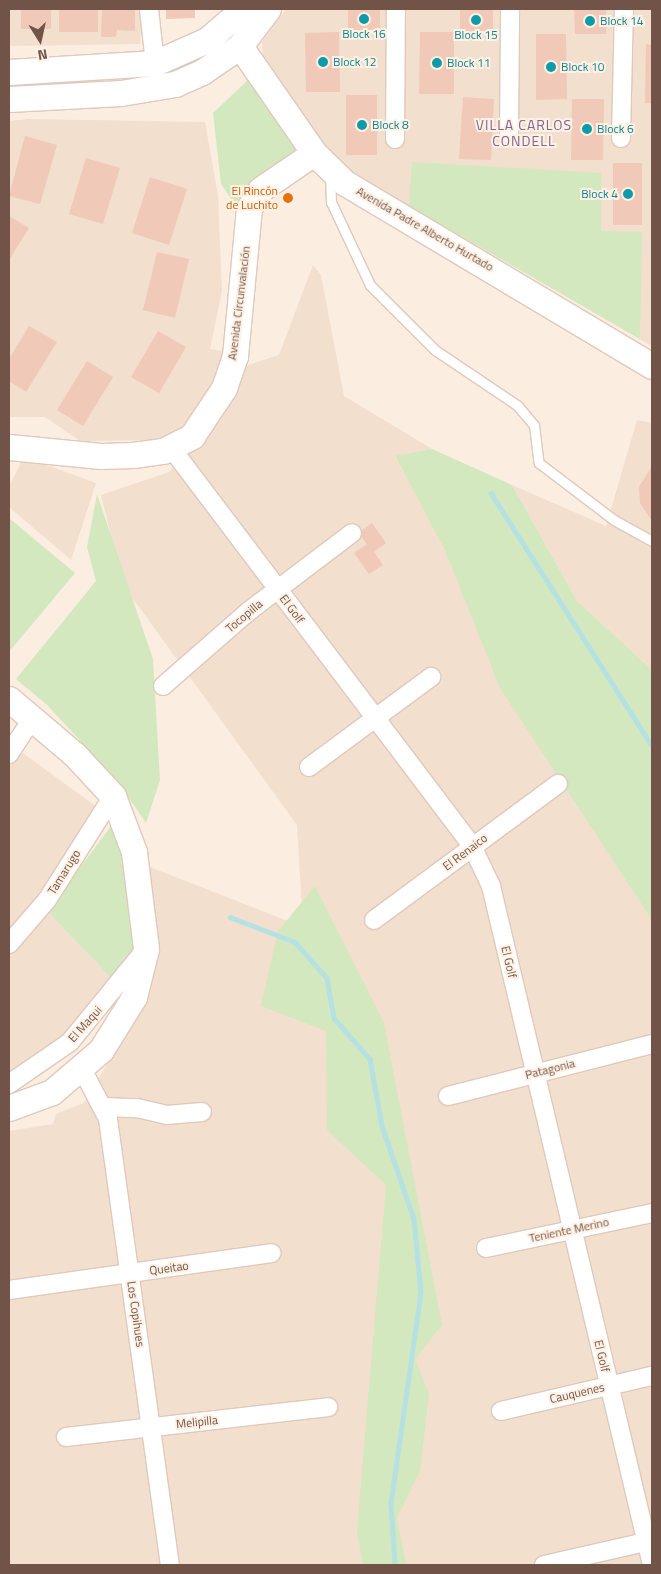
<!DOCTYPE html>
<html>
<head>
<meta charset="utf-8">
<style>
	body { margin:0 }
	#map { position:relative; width:661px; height:1574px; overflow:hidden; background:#fbeee0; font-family:"Titillium Web",sans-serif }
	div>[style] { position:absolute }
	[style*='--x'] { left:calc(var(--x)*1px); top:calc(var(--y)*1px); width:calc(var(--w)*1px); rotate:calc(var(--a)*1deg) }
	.residential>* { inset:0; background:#f2dfce }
	.green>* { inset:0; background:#d3e8bf }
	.stream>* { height:4.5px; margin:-2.25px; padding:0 2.25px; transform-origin:2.25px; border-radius:2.25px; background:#b5e1e3 }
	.building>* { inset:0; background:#f0c9b8 }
	.roads { filter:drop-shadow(1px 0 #dfc9bc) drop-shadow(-1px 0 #dfc9bc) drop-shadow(0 1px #dfc9bc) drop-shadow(0 -1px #dfc9bc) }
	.lane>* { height:9px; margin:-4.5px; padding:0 4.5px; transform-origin:4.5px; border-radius:4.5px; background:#fff }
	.street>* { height:18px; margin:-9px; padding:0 9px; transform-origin:9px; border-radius:9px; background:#fff }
	.secondary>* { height:25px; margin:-12.5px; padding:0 12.5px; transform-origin:12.5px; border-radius:12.5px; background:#fff }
	.dots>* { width:14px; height:14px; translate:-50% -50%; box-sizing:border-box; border:2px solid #fff2e5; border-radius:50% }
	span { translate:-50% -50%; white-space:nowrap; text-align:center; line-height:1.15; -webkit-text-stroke:4px #fff2e5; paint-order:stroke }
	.culture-label { font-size:12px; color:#0d838f }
	.left { translate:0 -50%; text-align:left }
	.right { translate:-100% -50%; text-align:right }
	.food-label { font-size:12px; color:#c56008 }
	.street-label { font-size:12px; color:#715348 }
	.neighbourhood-label { font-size:14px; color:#7f6494; letter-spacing:1px }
	.frame { position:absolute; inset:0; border:10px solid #715348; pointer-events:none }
	.north { position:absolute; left:15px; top:15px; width:50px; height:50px; -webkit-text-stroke:4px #fff2e5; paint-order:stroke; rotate:170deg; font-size:14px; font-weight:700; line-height:20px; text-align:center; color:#715348 }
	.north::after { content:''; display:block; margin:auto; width:18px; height:22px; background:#715348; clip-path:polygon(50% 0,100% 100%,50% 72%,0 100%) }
</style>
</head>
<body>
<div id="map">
	<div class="residential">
		<i style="clip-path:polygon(9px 9px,142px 9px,140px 44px,9px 46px)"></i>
		<i style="clip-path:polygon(286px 9px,652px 9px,652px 346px,341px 167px,263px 57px,262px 42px)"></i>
		<i style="clip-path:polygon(28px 119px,205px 122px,218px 196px,222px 291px,210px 349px,223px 351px,217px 379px,179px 433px,151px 440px,80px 441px,45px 417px,9px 417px,9px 121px)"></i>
		<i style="clip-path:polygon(313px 265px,321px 275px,344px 396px,432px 449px,395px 457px,652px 920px,652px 1565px,9px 1565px,9px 1131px,53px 1124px,56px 1114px,84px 1103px,113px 1054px,154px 931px,150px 867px,303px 927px,297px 825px,123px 585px,101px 495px,169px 472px,207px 436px,245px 366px,279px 355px)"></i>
		<i style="clip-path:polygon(637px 420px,652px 423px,652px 670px,577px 601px,512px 485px,606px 526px)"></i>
		<i style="clip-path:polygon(24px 457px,96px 483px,71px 560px,9px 507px,9px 486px)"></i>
		<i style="clip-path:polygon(9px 743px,101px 810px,47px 911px,115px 982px,66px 1038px,9px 1081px)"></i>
	</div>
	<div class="green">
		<i style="clip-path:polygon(250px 78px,299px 151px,234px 203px,221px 184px,213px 113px)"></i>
		<i style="clip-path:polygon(412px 162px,601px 173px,601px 231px,642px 232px,640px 339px,409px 206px)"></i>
		<i style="clip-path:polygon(432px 449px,512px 485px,577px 601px,652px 670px,652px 920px,500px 688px,445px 550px,395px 456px)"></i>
		<i style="clip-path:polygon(97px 494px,153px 659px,160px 780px,146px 823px,116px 779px,47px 705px,16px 679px,96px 581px,87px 547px)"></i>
		<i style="clip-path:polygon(9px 518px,75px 573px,9px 652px)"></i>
		<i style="clip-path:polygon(115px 821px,134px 899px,139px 955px,115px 982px,47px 911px)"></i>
		<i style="clip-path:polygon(315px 886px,384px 1023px,442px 1325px,415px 1359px,429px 1394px,420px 1471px,397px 1518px,406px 1565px,363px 1565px,357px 1531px,386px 1185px,327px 1130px,326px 1031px,261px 1006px,278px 931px)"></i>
	</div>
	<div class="stream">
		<i style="--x:491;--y:493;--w:300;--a:57.5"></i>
		<i style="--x:230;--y:917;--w:70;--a:21"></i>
		<i style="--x:295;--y:942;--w:48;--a:48.4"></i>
		<i style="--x:327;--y:978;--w:41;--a:80.1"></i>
		<i style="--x:334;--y:1018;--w:55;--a:48.7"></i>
		<i style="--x:370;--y:1059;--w:68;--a:79.8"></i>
		<i style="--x:382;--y:1126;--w:98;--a:71"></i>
		<i style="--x:414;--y:1219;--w:74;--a:84.6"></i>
		<i style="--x:421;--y:1293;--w:212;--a:98.1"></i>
		<i style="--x:391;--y:1503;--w:62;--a:86.3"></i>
	</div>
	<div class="building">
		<i style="clip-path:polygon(59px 9px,98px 9px,98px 32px,59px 32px)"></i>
		<i style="clip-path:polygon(102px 9px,135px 9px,135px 31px,117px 30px,116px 37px,101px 37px)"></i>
		<i style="clip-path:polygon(166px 9px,195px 9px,195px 18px,166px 19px)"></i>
		<i style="clip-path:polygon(348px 9px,380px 9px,380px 30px,348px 30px)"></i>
		<i style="clip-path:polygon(460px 9px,493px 9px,493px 32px,460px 32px)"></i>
		<i style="clip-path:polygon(574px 9px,606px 9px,606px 34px,575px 34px)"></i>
		<i style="clip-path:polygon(21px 10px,51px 10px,51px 29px,21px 29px)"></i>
		<i style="clip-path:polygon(339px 32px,340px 92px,306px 92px,305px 33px)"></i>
		<i style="clip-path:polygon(420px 32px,454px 32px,454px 94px,419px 94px)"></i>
		<i style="clip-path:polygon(536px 34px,566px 34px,567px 99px,536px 100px)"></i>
		<i style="clip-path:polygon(646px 44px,652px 45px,652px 103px,645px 103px)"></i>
		<i style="clip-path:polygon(346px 95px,377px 95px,377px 155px,346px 155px)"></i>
		<i style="clip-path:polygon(463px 97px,494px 99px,491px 160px,459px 159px)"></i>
		<i style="clip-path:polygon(572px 99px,604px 99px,603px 160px,571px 160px)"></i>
		<i style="clip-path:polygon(25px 136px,57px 145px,40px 204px,9px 196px)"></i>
		<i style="clip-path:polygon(86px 158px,120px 168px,103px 224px,69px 214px)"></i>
		<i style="clip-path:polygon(613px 163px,642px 163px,642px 225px,613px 225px)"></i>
		<i style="clip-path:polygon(150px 177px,187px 189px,169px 245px,132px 233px)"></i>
		<i style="clip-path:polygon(9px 216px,29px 228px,9px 260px)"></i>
		<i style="clip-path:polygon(157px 252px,189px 259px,175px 318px,143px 310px)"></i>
		<i style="clip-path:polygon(29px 326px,57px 342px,26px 392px,9px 381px,9px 359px)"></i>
		<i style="clip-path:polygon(158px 331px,186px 347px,159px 393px,131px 377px)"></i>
		<i style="clip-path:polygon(87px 361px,113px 377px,83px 426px,57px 410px)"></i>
		<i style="clip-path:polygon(652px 466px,652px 521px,640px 503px,639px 487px)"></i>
		<i style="clip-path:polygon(372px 523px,386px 543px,374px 552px,383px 565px,369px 574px,354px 553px,367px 544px,358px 533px)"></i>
	</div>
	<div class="roads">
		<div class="lane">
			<i style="--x:330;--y:174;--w:28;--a:88"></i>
			<i style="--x:331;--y:202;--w:92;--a:64.8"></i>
			<i style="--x:370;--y:285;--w:92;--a:45"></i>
			<i style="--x:435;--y:350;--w:99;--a:33.9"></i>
			<i style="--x:517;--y:405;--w:26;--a:50"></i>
			<i style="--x:534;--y:425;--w:38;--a:83"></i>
			<i style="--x:539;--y:463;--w:94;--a:37.2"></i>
			<i style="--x:614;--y:520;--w:43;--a:28.9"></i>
		</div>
		<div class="street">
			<i style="--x:149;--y:9;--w:54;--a:83.7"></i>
			<i style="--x:509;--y:134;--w:125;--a:-89.5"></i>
			<i style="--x:621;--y:138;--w:129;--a:-88.7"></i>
			<i style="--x:395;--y:139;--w:130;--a:-89.6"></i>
			<i style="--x:172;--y:449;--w:498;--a:52.9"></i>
			<i style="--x:472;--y:846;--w:44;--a:64.6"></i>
			<i style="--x:491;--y:886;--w:698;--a:76.66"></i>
			<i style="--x:163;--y:686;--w:114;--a:-41.1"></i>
			<i style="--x:249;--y:611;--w:129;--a:-37.1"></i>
			<i style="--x:9;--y:754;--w:42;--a:-56.7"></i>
			<i style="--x:309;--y:767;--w:152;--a:-36.4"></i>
			<i style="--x:374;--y:920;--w:229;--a:-36.5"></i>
			<i style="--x:9;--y:944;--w:58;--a:-49.2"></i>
			<i style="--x:47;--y:900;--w:123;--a:-57.6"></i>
			<i style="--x:82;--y:1069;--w:56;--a:62.5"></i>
			<i style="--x:108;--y:1119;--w:450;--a:82.1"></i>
			<i style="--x:9;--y:1084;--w:74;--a:-34.5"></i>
			<i style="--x:70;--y:1042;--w:112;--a:-50.8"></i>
			<i style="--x:448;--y:1096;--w:211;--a:-14.3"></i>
			<i style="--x:103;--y:1107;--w:34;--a:2"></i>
			<i style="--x:137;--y:1108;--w:31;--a:13"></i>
			<i style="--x:167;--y:1115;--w:35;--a:-5"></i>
			<i style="--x:486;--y:1248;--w:170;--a:-11.9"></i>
			<i style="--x:9;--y:1290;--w:265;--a:-8"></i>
			<i style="--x:501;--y:1411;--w:155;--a:-13.1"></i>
			<i style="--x:66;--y:1437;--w:264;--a:-6.5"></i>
			<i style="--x:544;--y:1565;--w:104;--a:-12.8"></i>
		</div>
		<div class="secondary">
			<i style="--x:240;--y:46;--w:130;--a:55.3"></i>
			<i style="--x:314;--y:153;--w:43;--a:44.1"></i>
			<i style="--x:345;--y:183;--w:357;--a:30.8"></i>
			<i style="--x:9;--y:72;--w:146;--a:-3.5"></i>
			<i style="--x:155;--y:63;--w:57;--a:-23.9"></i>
			<i style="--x:207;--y:40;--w:48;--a:-40.7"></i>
			<i style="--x:9;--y:99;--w:112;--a:-3.1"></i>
			<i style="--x:121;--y:93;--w:55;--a:-9.5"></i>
			<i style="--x:175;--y:84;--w:30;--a:-24"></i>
			<i style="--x:202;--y:72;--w:46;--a:-34.4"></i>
			<i style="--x:240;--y:46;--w:46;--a:-52.9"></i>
			<i style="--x:9;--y:447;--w:92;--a:5.6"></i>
			<i style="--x:101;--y:456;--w:32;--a:-2"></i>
			<i style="--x:133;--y:455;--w:30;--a:-8"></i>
			<i style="--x:163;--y:451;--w:33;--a:-27"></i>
			<i style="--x:192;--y:436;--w:58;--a:-56.3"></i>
			<i style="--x:224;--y:388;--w:34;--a:-71"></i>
			<i style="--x:235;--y:356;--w:149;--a:-84.6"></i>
			<i style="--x:249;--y:208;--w:22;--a:-58"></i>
			<i style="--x:261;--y:189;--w:64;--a:-34.2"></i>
			<i style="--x:9;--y:699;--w:87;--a:40.3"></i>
			<i style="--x:75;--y:755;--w:56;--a:47.2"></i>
			<i style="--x:113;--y:796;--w:60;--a:69.4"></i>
			<i style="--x:134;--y:852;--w:98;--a:82.9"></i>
			<i style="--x:146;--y:949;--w:49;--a:104"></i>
			<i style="--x:134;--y:997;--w:62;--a:121.9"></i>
			<i style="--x:101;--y:1050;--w:65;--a:139.4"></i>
			<i style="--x:52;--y:1092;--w:46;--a:159.6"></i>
		</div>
	</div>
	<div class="dots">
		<i style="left:364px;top:19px;background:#0f9aa8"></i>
		<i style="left:476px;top:20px;background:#0f9aa8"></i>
		<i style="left:590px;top:21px;background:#0f9aa8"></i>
		<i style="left:323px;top:62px;background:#0f9aa8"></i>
		<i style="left:437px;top:63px;background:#0f9aa8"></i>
		<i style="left:551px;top:67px;background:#0f9aa8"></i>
		<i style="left:362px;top:125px;background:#0f9aa8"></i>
		<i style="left:587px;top:129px;background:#0f9aa8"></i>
		<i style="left:628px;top:194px;background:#0f9aa8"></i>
		<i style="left:288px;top:198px;background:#e8710a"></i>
	</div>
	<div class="culture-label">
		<span class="left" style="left:600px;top:21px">Block 14</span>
		<span style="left:364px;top:34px">Block 16</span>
		<span style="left:476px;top:35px">Block 15</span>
		<span class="left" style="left:333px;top:62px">Block 12</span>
		<span class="left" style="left:447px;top:63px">Block 11</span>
		<span class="left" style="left:561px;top:67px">Block 10</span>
		<span class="left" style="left:372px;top:125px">Block 8</span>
		<span class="left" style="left:597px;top:129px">Block 6</span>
		<span class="right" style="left:618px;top:194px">Block 4</span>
	</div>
	<div class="food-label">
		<span class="right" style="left:278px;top:198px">El Rincón<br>de Luchito</span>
	</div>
	<div class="street-label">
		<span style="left:425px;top:229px;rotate:30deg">Avenida Padre Alberto Hurtado</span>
		<span style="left:239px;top:303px;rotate:-83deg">Avenida Circunvalación</span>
		<span style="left:292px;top:609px;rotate:53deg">El Golf</span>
		<span style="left:244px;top:616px;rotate:-40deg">Tocopilla</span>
		<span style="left:465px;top:852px;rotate:-37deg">El Renaico</span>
		<span style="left:64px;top:872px;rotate:-58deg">Tamarugo</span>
		<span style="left:509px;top:962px;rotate:77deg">El Golf</span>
		<span style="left:85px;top:1024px;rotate:-48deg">El Maqui</span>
		<span style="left:550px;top:1069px;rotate:-14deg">Patagonia</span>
		<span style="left:569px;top:1230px;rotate:-12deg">Teniente Merino</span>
		<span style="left:169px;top:1268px;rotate:-8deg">Queitao</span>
		<span style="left:136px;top:1314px;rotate:82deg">Los Copihues</span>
		<span style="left:602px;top:1356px;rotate:77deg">El Golf</span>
		<span style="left:577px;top:1393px;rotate:-13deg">Cauquenes</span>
		<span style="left:197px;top:1422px;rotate:-6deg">Melipilla</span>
	</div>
	<div class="neighbourhood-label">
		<span style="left:524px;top:133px">VILLA CARLOS<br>CONDELL</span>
	</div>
	<div class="frame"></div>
	<div class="north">N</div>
</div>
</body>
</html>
